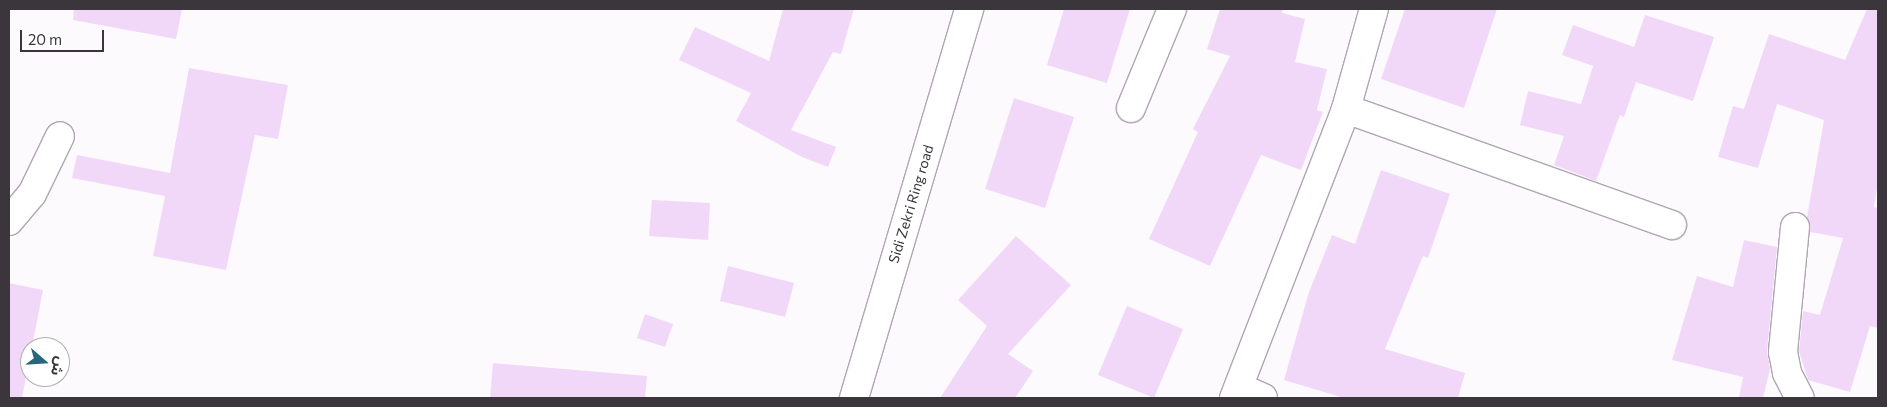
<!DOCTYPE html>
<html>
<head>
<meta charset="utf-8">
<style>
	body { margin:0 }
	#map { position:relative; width:1887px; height:407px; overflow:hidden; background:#fdfafe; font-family:Commissioner,"Noto Sans Arabic",sans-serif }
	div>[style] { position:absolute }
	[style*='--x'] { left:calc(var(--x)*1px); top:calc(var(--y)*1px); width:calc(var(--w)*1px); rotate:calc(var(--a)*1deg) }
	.building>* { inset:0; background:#f2d8f8 }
	.roads { filter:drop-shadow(1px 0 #afa6b1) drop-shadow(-1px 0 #afa6b1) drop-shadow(0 1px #afa6b1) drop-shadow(0 -1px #afa6b1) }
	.minor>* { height:28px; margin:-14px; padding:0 14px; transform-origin:14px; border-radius:14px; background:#fff }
	.tertiary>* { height:28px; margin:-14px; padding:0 14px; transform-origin:14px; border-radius:14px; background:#fff }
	span { translate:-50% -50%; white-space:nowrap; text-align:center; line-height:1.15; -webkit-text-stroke:4px #fff; paint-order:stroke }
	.street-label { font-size:14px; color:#3a363b }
	.frame { position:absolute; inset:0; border:10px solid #3a363b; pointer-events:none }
	.north { position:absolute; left:20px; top:337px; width:50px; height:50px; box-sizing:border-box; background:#fff; border:1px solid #b0afb1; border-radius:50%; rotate:109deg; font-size:14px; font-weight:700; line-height:20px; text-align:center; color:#3a363b }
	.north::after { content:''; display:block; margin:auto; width:18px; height:22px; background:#27667c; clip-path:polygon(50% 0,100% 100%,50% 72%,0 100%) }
	.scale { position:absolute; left:20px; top:30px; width:84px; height:22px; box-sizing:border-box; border:2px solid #3a363b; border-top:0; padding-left:6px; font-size:15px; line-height:18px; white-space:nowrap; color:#3a363b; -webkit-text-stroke:4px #fff; paint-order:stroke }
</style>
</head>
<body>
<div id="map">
	<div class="building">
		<i style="clip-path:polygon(74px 9px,182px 9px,176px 39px,73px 20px)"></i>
		<i style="clip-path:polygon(783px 9px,854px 9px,841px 54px,833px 52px,791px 130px,836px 147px,828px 167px,802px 157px,736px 121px,751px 93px,679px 60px,695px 27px,769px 61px)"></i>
		<i style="clip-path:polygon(1064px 9px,1130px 9px,1107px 83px,1047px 65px)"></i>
		<i style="clip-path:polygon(1220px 9px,1283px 9px,1282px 13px,1305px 19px,1295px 62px,1327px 69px,1317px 110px,1323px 112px,1301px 170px,1261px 155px,1210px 266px,1149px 239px,1198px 132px,1193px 129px,1230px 56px,1207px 49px)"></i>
		<i style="clip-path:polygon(1405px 9px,1497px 9px,1464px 108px,1381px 79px)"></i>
		<i style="clip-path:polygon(1867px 9px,1878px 9px,1878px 182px,1874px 207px,1878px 208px,1878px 328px,1870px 326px,1850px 392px,1808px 380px,1799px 351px,1803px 311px,1820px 315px,1843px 238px,1810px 232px,1807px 217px,1824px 120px,1777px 104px,1758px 168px,1718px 157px,1733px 106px,1744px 109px,1769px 34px,1845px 60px)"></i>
		<i style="clip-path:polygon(1645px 15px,1714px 37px,1693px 101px,1636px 82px,1624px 117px,1620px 115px,1596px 181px,1554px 165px,1564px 136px,1520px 125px,1528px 91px,1581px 104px,1593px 66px,1562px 55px,1573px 25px,1634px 47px)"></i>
		<i style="clip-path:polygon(189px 68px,288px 85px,278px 139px,255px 135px,226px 270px,153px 256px,165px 196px,72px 178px,77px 155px,170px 173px)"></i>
		<i style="clip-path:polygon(1014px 98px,1074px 117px,1045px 208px,985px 189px)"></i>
		<i style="clip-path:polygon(1381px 170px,1450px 194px,1428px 258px,1423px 256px,1385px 349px,1465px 373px,1458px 398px,1344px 398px,1284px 380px,1309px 292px,1332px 235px,1355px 244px)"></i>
		<i style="clip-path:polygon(652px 200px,710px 203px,708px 240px,649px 236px)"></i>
		<i style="clip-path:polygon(1016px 236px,1071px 285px,1008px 354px,1033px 371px,1015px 398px,940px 398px,987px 326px,958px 300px)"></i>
		<i style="clip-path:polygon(1744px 240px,1777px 247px,1767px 351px,1770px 369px,1763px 398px,1739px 398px,1743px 377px,1672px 360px,1697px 276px,1733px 287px)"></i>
		<i style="clip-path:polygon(728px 266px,794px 283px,785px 317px,720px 301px)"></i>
		<i style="clip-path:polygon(9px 283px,43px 290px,22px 398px,9px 398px)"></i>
		<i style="clip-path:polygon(1127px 306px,1183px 329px,1154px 398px,1098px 375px)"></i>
		<i style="clip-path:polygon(645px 314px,673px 324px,665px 347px,637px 338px)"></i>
		<i style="clip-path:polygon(493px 363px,647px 376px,645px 398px,490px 398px)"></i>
	</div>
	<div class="roads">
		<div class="minor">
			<i style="--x:1131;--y:108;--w:107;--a:-67.5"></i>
			<i style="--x:1346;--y:109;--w:346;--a:19.6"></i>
			<i style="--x:9;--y:221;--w:35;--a:-50"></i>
			<i style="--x:32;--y:194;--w:64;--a:-64.2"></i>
			<i style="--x:1795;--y:227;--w:126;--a:95.5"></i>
			<i style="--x:1783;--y:352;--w:21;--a:79"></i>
			<i style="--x:1787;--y:373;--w:28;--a:63"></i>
			<i style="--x:1241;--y:388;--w:24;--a:24"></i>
			<i style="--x:1234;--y:398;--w:310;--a:-68.8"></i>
			<i style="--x:1346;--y:109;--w:104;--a:-74.4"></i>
		</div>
		<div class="tertiary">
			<i style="--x:854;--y:398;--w:406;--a:-73.5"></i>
		</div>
	</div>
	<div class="street-label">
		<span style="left:911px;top:204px;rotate:-73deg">Sidi Zekri Ring road</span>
	</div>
	<div class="frame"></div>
	<div class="north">ش</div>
	<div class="scale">20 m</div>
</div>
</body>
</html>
